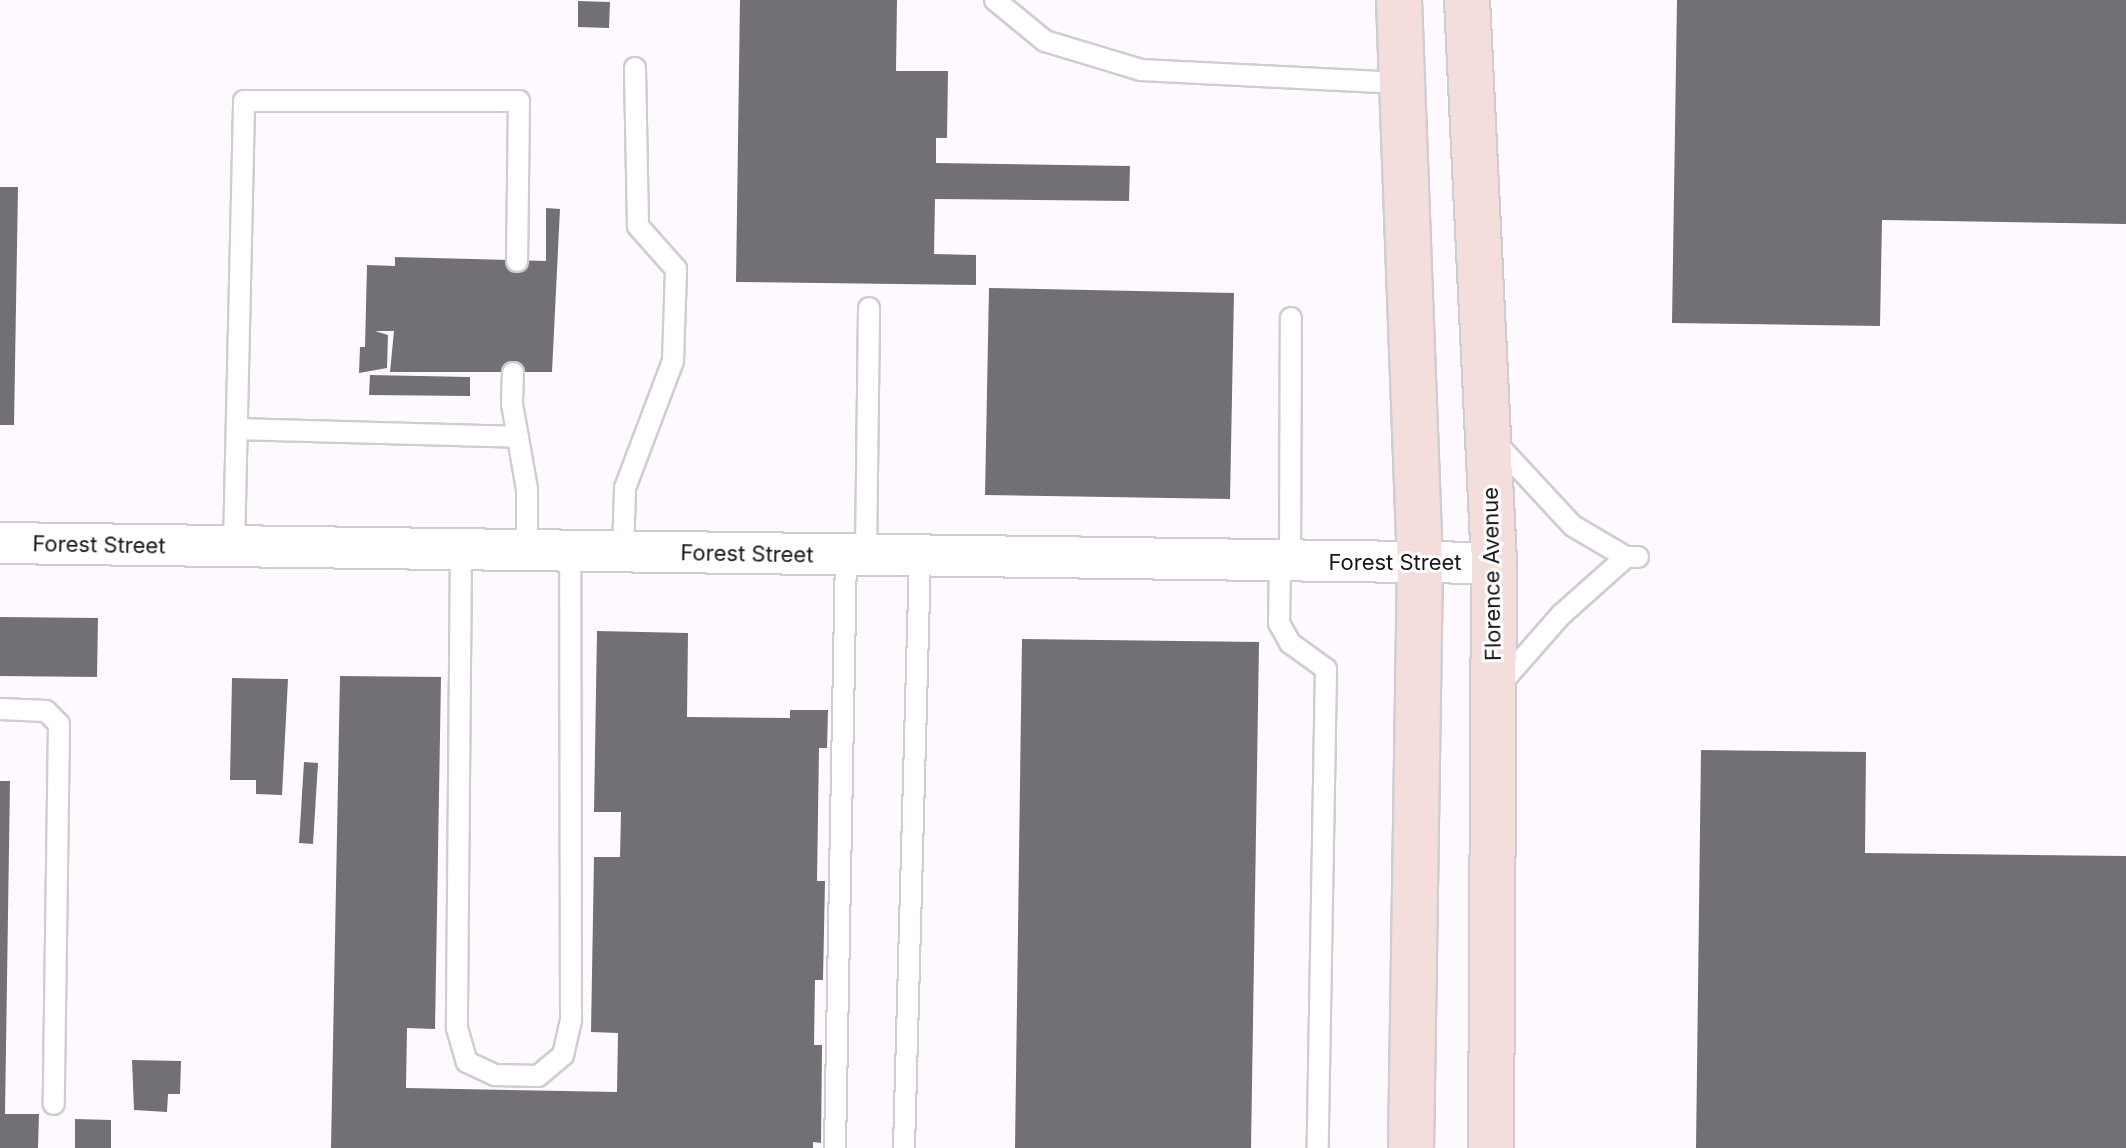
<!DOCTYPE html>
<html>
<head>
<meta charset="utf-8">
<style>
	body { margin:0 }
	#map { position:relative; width:2126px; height:1148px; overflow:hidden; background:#fdf9ff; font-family:Inter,sans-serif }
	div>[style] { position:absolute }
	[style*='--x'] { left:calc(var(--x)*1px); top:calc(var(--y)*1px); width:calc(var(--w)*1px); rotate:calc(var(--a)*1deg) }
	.building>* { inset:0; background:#727075 }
	.roads { filter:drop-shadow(2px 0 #d0ccd2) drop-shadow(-2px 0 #d0ccd2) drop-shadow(0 2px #d0ccd2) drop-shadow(0 -2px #d0ccd2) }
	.service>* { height:20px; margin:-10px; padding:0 10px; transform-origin:10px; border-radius:10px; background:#fff }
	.minor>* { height:40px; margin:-20px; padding:0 20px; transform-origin:20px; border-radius:20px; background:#fff }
	.secondary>* { height:44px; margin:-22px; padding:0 22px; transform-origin:22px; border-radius:22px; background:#f4dedc }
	span { translate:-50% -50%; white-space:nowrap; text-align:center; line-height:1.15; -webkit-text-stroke:6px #fff; paint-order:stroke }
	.street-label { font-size:22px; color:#191719 }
</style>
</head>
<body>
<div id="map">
	<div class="building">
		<i style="clip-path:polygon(740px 0,897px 0,896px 71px,948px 71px,947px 138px,936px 138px,936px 163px,1130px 166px,1129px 201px,935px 199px,934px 254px,976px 255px,976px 285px,736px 282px)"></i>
		<i style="clip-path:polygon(1677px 0,2126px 0,2126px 224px,1882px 220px,1880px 326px,1672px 323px)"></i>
		<i style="clip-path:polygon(578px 1px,610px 2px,609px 28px,578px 27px)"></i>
		<i style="clip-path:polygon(0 187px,18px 187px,14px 425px,0 425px)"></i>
		<i style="clip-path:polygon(546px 208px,560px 209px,552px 372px,390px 372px,394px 331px,375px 331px,388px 335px,387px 368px,359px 373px,360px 347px,365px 347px,367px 265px,395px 266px,395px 257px,546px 261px)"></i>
		<i style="clip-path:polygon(989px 288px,1234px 293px,1230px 499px,985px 495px)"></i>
		<i style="clip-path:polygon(370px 375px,470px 377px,470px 396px,369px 395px)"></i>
		<i style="clip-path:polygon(0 617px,98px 618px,97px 677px,0 676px)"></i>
		<i style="clip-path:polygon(597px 631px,688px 633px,687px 717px,790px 718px,790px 710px,828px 710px,827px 748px,819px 748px,817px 881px,825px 881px,823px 980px,815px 980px,814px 1045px,822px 1045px,821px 1143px,813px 1142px,813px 1148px,331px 1148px,340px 676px,441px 677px,435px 1029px,407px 1028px,406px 1088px,617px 1092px,618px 1033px,591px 1032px,594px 857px,620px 857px,621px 812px,594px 812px)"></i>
		<i style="clip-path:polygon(1022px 639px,1259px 642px,1251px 1148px,1015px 1148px)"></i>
		<i style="clip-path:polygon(232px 678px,288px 679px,282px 795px,256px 794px,256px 780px,230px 780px)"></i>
		<i style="clip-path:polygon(1701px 750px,1866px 752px,1865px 853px,2126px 856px,2126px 1148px,1696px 1148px)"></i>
		<i style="clip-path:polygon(304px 762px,318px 763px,313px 844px,299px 843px)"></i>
		<i style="clip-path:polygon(0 781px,10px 781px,5px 1114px,39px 1114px,38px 1148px,0 1148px)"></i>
		<i style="clip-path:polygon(132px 1060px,181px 1061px,180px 1094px,168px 1094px,167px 1112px,134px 1110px)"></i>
		<i style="clip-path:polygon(75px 1119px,111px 1120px,111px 1148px,75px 1148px)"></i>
	</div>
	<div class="roads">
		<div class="service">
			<i style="--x:995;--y:0;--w:65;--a:39.4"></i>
			<i style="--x:1045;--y:41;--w:100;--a:16.8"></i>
			<i style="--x:1141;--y:70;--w:259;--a:2.9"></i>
			<i style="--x:513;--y:373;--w:31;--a:92"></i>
			<i style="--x:512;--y:404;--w:86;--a:80"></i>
			<i style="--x:527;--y:489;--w:62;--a:90"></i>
			<i style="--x:237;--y:429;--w:281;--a:1.6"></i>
			<i style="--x:1494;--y:441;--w:116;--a:47.1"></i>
			<i style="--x:1573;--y:526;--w:61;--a:30.3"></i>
			<i style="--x:1626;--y:557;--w:12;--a:0"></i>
			<i style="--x:234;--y:547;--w:446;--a:-88.7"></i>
			<i style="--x:244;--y:101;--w:275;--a:0"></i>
			<i style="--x:519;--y:101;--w:160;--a:90.7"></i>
			<i style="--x:461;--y:550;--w:478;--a:90.5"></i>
			<i style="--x:457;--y:1028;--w:35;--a:74"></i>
			<i style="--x:467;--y:1062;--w:31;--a:25"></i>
			<i style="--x:495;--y:1075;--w:43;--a:1.3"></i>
			<i style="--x:538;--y:1076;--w:33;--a:-40"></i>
			<i style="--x:563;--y:1055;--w:37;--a:-77"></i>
			<i style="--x:571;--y:1019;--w:467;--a:-90.1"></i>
			<i style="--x:623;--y:553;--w:65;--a:-88.2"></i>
			<i style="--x:625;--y:488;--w:136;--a:-69.3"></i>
			<i style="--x:673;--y:361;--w:92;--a:-88.1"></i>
			<i style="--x:676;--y:269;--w:57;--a:-131.5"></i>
			<i style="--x:638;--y:226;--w:158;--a:-91.1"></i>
			<i style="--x:866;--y:556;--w:248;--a:-89.3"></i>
			<i style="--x:1280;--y:562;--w:61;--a:90.9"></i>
			<i style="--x:1279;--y:623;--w:23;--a:61"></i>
			<i style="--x:1290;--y:643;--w:44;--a:35.8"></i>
			<i style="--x:1326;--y:669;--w:479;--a:91"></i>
			<i style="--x:1290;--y:562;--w:244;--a:-89.8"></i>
			<i style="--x:1497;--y:688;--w:97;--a:-48.8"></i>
			<i style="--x:1561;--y:615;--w:87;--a:-41.7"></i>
			<i style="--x:0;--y:709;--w:46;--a:2.5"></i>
			<i style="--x:46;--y:711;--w:18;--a:45"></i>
			<i style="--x:59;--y:724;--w:380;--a:90.8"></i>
			<i style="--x:835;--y:1148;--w:592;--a:-88.94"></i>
			<i style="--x:904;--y:1148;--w:591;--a:-88.45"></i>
		</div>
		<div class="minor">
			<i style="--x:0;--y:543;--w:1494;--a:0.77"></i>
		</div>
		<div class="secondary">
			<i style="--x:1399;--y:0;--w:564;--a:87.87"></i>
			<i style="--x:1420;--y:564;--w:584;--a:90.88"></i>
			<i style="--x:1467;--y:0;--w:564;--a:87.25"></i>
			<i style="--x:1494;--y:563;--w:585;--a:90.29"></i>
		</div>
	</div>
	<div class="street-label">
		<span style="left:99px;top:545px;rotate:1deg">Forest Street</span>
		<span style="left:747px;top:554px;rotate:1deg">Forest Street</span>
		<span style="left:1395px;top:563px">Forest Street</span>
		<span style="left:1492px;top:574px;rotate:-91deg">Florence Avenue</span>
	</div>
</div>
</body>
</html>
